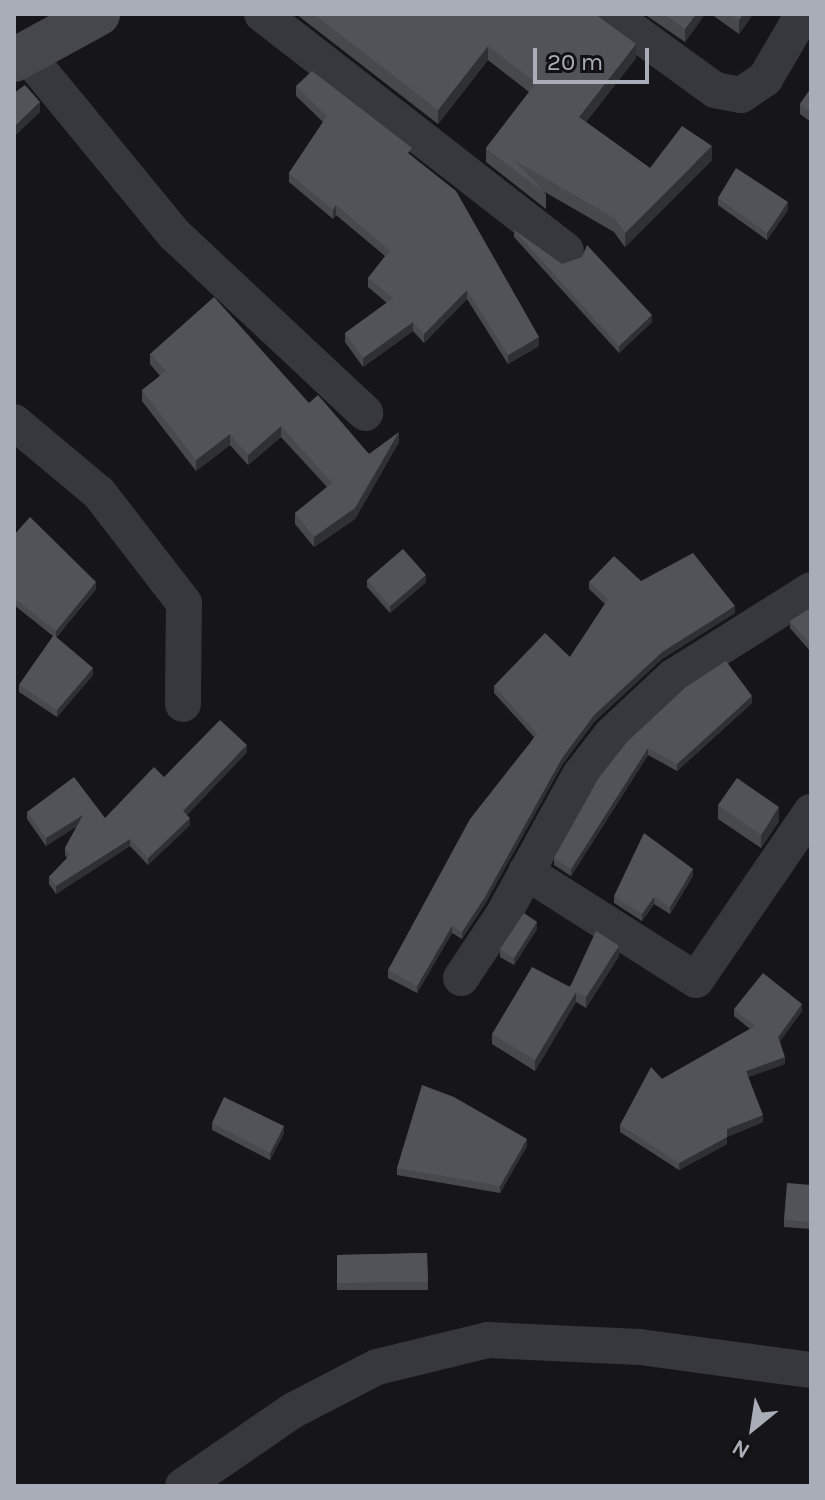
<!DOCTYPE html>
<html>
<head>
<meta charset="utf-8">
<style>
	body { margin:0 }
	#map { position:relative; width:825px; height:1500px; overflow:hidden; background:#161618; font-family:Karla,sans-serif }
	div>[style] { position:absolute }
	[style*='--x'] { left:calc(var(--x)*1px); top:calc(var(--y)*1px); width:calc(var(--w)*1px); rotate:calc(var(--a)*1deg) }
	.street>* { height:36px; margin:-18px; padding:0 18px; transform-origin:18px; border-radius:18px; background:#37383d }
	.secondary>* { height:44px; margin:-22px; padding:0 22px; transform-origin:22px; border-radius:22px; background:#45474d }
	.wall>* { inset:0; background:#47494d }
	.shaded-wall>* { inset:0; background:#2f3033 }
	.building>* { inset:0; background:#525359 }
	span { translate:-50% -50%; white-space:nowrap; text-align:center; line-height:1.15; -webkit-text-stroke:7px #111113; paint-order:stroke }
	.frame { position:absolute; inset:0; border:16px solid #a8adb8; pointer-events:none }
	.north { position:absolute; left:713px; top:1388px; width:80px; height:80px; -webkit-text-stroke:6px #111113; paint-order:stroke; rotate:210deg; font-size:22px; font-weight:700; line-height:32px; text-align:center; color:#a8adb8 }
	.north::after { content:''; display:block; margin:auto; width:28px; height:36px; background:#a8adb8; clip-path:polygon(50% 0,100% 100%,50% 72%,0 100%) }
	.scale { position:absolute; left:533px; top:48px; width:116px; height:36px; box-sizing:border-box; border:4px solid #a8adb8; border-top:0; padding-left:10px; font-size:24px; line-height:28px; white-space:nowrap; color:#a8adb8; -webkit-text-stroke:6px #111113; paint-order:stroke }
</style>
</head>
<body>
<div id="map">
	<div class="street">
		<i style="--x:262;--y:14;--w:385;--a:37.9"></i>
		<i style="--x:610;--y:14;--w:130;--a:35.9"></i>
		<i style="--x:715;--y:90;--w:26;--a:11"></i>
		<i style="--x:741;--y:95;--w:29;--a:-34"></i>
		<i style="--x:765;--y:79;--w:75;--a:-59.7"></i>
		<i style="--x:27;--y:55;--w:232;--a:50.6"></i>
		<i style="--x:174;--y:234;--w:262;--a:43.1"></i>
		<i style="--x:14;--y:422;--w:111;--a:39.9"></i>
		<i style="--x:99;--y:493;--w:139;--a:52.3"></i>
		<i style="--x:184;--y:603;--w:101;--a:90.6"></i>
		<i style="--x:526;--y:872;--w:201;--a:32.4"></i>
		<i style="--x:696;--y:980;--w:204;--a:-55.6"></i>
		<i style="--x:461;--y:978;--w:76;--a:-56.3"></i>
		<i style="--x:503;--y:915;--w:160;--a:-61.2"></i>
		<i style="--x:580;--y:775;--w:51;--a:-52.2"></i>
		<i style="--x:611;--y:735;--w:85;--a:-43.1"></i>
		<i style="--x:673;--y:677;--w:163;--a:-32.2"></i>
		<i style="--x:183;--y:1486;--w:132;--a:-34.5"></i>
		<i style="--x:292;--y:1411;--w:96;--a:-27.4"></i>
		<i style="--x:377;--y:1367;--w:114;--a:-13.7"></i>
		<i style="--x:488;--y:1340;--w:152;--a:2.6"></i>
		<i style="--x:640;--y:1347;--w:173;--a:7.7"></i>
	</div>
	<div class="secondary">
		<i style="--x:14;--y:60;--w:96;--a:-28.7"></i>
	</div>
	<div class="wall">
		<i style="clip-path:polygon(296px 14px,595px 14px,636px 58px,586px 122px,650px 168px,712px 160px,625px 247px,614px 232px,543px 191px,546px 194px,546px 209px,486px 162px,486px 148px,529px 92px,488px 60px,438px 124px)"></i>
		<i style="clip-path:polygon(644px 14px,705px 14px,685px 42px)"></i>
		<i style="clip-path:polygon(711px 14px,753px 14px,739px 34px)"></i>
		<i style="clip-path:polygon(296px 86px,412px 156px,539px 346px,508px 364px,467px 299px,424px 343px,413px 331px,363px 367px,345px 342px,345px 333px,387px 303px,368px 287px,368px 278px,385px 256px,336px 215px,333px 219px,289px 182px,289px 173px,323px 122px,296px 96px)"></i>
		<i style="clip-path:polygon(811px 88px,811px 122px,800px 114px,800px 104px)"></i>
		<i style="clip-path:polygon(718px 198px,788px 210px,767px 240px,718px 205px)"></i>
		<i style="clip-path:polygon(514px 230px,562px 264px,652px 322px,619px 353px,514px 237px)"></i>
		<i style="clip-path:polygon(150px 354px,309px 403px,369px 454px,399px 442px,355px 519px,314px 547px,295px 524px,295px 513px,327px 487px,281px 437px,248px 465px,230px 445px,196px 471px,142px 401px,142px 390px,160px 376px,150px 364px)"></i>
		<i style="clip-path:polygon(14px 535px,96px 589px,56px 638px,93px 675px,57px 717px,19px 692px,19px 685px,53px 636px,14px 605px)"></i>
		<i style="clip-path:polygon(367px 580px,426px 582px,390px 613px,367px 587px)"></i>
		<i style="clip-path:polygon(641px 581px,735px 613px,662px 659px,594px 722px,562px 765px,485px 904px,462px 939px,452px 933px,417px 993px,388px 978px,388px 970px,534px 737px,494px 693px,494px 686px,570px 657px,605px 604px,589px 589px,589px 582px)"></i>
		<i style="clip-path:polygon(811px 608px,811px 651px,810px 651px,790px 628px,790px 621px)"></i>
		<i style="clip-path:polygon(752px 703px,677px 771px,648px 755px,571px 876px,554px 865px,554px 858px,627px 742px)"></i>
		<i style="clip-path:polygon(247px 752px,187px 815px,190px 825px,148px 865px,130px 846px,56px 894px,49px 884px,49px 877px,67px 858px,65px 855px,65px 848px,77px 826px,46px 846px,27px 819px,27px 812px,105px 818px,164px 777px)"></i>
		<i style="clip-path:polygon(718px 805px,779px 821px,761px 848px,718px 819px)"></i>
		<i style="clip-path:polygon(693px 876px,670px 914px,654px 904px,642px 921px,614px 903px,614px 896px)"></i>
		<i style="clip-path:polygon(537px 929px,514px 965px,500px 957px,500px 949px)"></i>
		<i style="clip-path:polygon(619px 956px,586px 1008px,576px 1002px,535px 1071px,492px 1044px,492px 1034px)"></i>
		<i style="clip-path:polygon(734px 1009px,802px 1011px,780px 1041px,785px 1064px,748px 1077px,763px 1122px,727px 1137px,727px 1144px,679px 1170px,620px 1132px,620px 1125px,662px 1079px,750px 1029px,734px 1016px)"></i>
		<i style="clip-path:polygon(212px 1123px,284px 1133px,270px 1160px,212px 1130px)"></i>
		<i style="clip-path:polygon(527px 1146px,500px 1193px,397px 1175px,397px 1168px)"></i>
		<i style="clip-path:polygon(811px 1185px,811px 1229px,784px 1227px,784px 1220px)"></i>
		<i style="clip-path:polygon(427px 1253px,428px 1290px,337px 1290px,337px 1255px)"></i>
	</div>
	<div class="shaded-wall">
		<i style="clip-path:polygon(696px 14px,705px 14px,685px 42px,685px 29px)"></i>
		<i style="clip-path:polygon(743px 14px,753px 14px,739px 34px,739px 20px)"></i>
		<i style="clip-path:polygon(636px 44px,636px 58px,579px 131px,579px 117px)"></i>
		<i style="clip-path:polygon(488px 46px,488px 60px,438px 124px,438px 110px)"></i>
		<i style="clip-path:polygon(40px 102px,40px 112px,14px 137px,14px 127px)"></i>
		<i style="clip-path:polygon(712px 146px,712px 160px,625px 247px,625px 233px)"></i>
		<i style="clip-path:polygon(788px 202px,788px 210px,767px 240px,767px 233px)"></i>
		<i style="clip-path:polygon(336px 205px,336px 215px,333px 219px,333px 210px)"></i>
		<i style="clip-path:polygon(467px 290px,467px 299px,424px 343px,424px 334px)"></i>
		<i style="clip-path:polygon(652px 315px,652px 322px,619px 353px,619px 346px)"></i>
		<i style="clip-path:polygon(413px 322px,413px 331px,363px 367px,363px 358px)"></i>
		<i style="clip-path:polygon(539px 337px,539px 346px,508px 364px,508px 355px)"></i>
		<i style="clip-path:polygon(281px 426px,281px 437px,248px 465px,248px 455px)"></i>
		<i style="clip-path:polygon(399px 432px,399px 442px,355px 519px,314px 547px,314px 537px)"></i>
		<i style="clip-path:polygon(230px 434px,230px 445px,196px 471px,196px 460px)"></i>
		<i style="clip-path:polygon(426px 575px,426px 582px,390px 613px,390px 606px)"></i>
		<i style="clip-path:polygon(96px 582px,96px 589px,56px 638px,56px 631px)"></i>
		<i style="clip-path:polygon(735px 606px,735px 613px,662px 659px,594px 722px,562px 765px,485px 904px,462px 939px,462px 932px,562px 758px,594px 715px,662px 652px)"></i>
		<i style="clip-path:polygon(93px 668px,93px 675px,57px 717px,57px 710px)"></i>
		<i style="clip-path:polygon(752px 696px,752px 703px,677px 771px,677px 764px)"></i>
		<i style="clip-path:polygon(247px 745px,247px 752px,183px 819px,183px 811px)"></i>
		<i style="clip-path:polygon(648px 748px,648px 755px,571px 876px,571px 869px)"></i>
		<i style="clip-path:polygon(779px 807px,779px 821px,761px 848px,761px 835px)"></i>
		<i style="clip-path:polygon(83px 815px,83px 822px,46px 846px,46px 838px)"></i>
		<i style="clip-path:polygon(190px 818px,190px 825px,148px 865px,148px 858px)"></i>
		<i style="clip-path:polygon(130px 839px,130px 846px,56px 894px,56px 886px)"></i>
		<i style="clip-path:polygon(693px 869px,693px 876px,670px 914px,670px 907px)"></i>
		<i style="clip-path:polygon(654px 897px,654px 904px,642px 921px,642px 914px)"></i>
		<i style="clip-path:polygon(537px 922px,537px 929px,514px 965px,514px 958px)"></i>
		<i style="clip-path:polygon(452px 926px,452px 933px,417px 993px,417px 986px)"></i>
		<i style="clip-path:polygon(619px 946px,619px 956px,586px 1008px,586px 997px)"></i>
		<i style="clip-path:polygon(576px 992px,576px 1002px,535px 1071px,535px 1060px)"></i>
		<i style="clip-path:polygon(802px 1004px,802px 1011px,778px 1044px,778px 1037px)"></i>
		<i style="clip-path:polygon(785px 1057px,785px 1064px,746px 1078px,746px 1071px)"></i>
		<i style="clip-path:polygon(763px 1115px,763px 1122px,727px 1137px,727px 1129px)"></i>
		<i style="clip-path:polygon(284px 1126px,284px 1133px,270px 1160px,270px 1153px)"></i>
		<i style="clip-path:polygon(727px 1137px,727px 1144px,679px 1170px,679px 1163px)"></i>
		<i style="clip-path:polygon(527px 1139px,527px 1146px,500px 1193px,500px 1186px)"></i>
	</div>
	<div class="building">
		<i style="clip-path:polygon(314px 14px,595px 14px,636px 44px,579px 117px,650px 168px,682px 126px,712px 146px,625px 233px,614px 218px,514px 160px,546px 194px,486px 148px,536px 83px,488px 46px,438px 110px)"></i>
		<i style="clip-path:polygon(664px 14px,696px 14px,685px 29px)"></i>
		<i style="clip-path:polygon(730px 14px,743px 14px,739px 20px)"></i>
		<i style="clip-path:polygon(312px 71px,412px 148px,408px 153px,456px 191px,539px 337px,508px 355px,467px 290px,424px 334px,413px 322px,363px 358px,345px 333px,393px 298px,368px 278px,390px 251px,336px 205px,333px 210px,289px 173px,327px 116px,296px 86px)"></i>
		<i style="clip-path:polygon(25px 85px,40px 102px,14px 127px,14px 93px)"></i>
		<i style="clip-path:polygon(811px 88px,811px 112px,800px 104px)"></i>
		<i style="clip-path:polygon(736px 168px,788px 202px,767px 233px,718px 198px)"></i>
		<i style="clip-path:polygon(514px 230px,562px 264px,582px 257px,587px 245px,652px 315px,619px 346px)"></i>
		<i style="clip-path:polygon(214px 297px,309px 403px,318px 395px,369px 454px,399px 432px,355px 508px,314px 537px,295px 513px,332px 483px,281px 426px,248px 455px,230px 434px,196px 460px,142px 390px,166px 371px,150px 354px)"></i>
		<i style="clip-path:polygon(30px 517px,96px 582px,56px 631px,14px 598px,14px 535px)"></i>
		<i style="clip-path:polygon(403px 549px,426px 575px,390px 606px,367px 580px)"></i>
		<i style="clip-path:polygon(693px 553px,735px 606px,662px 652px,594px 715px,562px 758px,485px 897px,462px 932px,452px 926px,417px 986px,388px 970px,470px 819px,537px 734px,494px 686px,545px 633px,570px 657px,608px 599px,589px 582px,614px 556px,641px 581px)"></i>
		<i style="clip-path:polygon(811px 608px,811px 644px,810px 644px,790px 621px)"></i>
		<i style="clip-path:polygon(54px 635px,93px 668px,57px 710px,19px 685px)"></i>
		<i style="clip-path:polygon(726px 661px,752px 696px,677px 764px,648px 748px,571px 869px,554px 858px,598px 779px,627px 742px,686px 687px)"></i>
		<i style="clip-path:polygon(220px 720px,247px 745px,183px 811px,190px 818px,148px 858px,130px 839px,56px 886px,49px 877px,70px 855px,65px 848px,83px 815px,46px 838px,27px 812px,74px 777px,105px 818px,154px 767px,164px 777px)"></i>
		<i style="clip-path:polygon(737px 778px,779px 807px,761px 835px,718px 805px)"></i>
		<i style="clip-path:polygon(644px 833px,693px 869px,670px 907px,654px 897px,642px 914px,614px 896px)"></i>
		<i style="clip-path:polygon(524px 913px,537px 922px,514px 958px,500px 949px)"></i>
		<i style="clip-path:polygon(596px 931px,619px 946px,586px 997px,576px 992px,535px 1060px,492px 1034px,532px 967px,570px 987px)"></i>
		<i style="clip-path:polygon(763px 973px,802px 1004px,778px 1037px,785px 1057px,746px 1071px,763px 1115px,727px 1129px,727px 1137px,679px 1163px,620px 1125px,651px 1067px,662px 1079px,755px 1026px,734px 1009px)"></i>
		<i style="clip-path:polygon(422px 1085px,454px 1097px,527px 1139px,500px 1186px,397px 1168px)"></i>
		<i style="clip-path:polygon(224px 1097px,284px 1126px,270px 1153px,212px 1123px)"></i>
		<i style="clip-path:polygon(787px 1183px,811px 1185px,811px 1222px,784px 1220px)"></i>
		<i style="clip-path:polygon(427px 1253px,428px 1282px,337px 1283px,337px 1255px)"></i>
	</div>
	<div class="frame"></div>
	<div class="north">N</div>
	<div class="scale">20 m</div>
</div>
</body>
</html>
